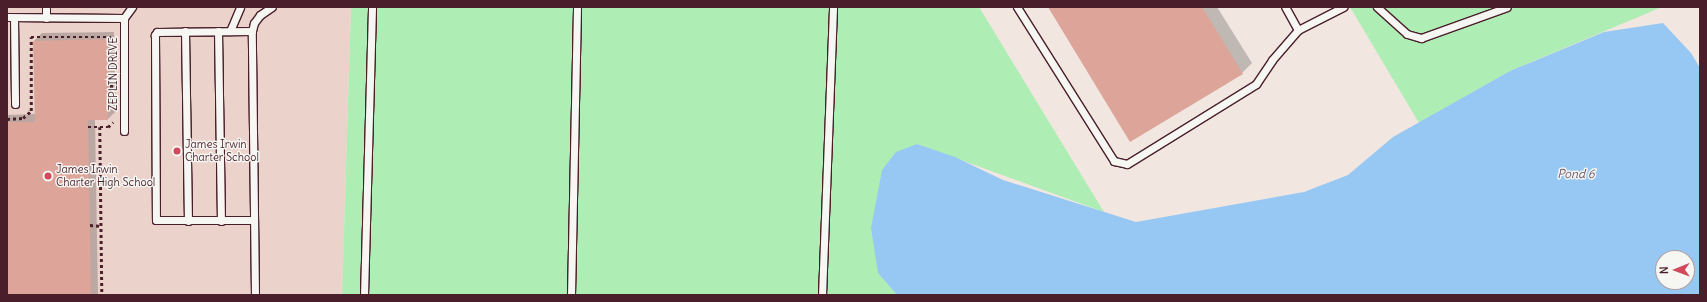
<!DOCTYPE html>
<html>
<head>
<meta charset="utf-8">
<style>
	body { margin:0 }
	#map { position:relative; width:1707px; height:302px; overflow:hidden; background:#f1e6e0; font-family:Delius,sans-serif }
	div>[style] { position:absolute }
	[style*='--x'] { left:calc(var(--x)*1px); top:calc(var(--y)*1px); width:calc(var(--w)*1px); rotate:calc(var(--a)*1deg) }
	.built>* { inset:0; background:#ebd2cb }
	.green>* { inset:0; background:#aeeeb5 }
	.water>* { inset:0; background:#97c8f3 }
	.shadow>* { inset:0; background:#0003 }
	.building>* { inset:0; background:#dda499 }
	.path>* { height:2.5px; margin-top:-1.25px; transform-origin:0; background:repeating-linear-gradient(90deg,#4a1f2b 0 3px,transparent 0 6px) }
	.roads { filter:drop-shadow(1px 0 #4a1f2b) drop-shadow(-1px 0 #4a1f2b) drop-shadow(0 1px #4a1f2b) drop-shadow(0 -1px #4a1f2b) }
	.lane>* { height:7px; margin:-3.5px; padding:0 3.5px; transform-origin:3.5px; border-radius:3.5px; background:#f6f6f2 }
	.dots>* { width:11px; height:11px; translate:-50% -50%; box-sizing:border-box; border:2px solid #f6f6f2; border-radius:50% }
	span { translate:-50% -50%; white-space:nowrap; text-align:center; line-height:1.15; -webkit-text-stroke:3px #f6f6f2; paint-order:stroke }
	.street-label { font-size:11px; color:#4a1f2b }
	.poi-label { font-size:11px; color:#4a1f2b }
	.left { translate:0 -50%; text-align:left }
	.water-label { font-size:12px; color:#615267; font-style:italic }
	.frame { position:absolute; inset:0; border:8px solid #4a1f2b; pointer-events:none }
	.north { position:absolute; left:1655px; top:250px; width:40px; height:40px; box-sizing:border-box; background:#f6f6f2; border:1px solid #b1a0a2; border-radius:50%; rotate:269deg; font-size:11px; font-weight:700; line-height:16px; text-align:center; color:#4a1f2b }
	.north::after { content:''; display:block; margin:auto; width:14px; height:18px; background:#d1495b; clip-path:polygon(50% 0,100% 100%,50% 72%,0 100%) }
</style>
</head>
<body>
<div id="map">
	<div class="built">
		<i style="clip-path:polygon(7px 7px,351px 7px,342px 295px,7px 295px)"></i>
	</div>
	<div class="green">
		<i style="clip-path:polygon(354px 7px,979px 7px,1104px 212px,917px 144px,878px 273px,897px 295px,342px 295px,351px 8px)"></i>
		<i style="clip-path:polygon(1350px 7px,1662px 7px,1510px 71px,1419px 123px)"></i>
	</div>
	<div class="water">
		<i style="clip-path:polygon(evenodd,1663px 23px,1691px 53px,1700px 68px,1700px 295px,897px 295px,878px 273px,871px 228px,882px 170px,896px 152px,917px 144px,955px 157px,1003px 180px,1136px 222px,1304px 192px,1348px 175px,1393px 137px,1510px 71px,1604px 32px,1663px 23px,1663px 258px,1687px 258px,1687px 282px,1663px 282px,1663px 258px)"></i>
	</div>
	<div class="shadow">
		<i style="clip-path:polygon(1050px 7px,1217px 7px,1252px 63px,1242px 73px)"></i>
		<i style="clip-path:polygon(114px 32px,116px 111px,108px 119px,95px 119px,98px 295px,7px 295px,7px 115px,36px 114px,34px 41px,42px 33px)"></i>
	</div>
	<div class="building">
		<i style="clip-path:polygon(1048px 7px,1202px 7px,1243px 74px,1130px 142px)"></i>
		<i style="clip-path:polygon(107px 39px,108px 120px,88px 120px,91px 295px,7px 295px,7px 122px,35px 122px,33px 41px)"></i>
	</div>
	<div class="path">
		<i style="--x:7;--y:119;--w:16;--a:-4"></i>
		<i style="--x:23;--y:118;--w:11;--a:-41"></i>
		<i style="--x:31;--y:111;--w:74;--a:-90"></i>
		<i style="--x:31;--y:37;--w:80;--a:0"></i>
		<i style="--x:111;--y:37;--w:66;--a:89.1"></i>
		<i style="--x:88;--y:127;--w:20;--a:0"></i>
		<i style="--x:108;--y:127;--w:7;--a:-45"></i>
		<i style="--x:100;--y:127;--w:168;--a:89.3"></i>
		<i style="--x:90;--y:225;--w:11;--a:5"></i>
	</div>
	<div class="roads">
		<div class="lane">
			<i style="--x:1017;--y:7;--w:182;--a:57.8"></i>
			<i style="--x:1114;--y:161;--w:13;--a:13"></i>
			<i style="--x:1127;--y:164;--w:152;--a:-31.8"></i>
			<i style="--x:1256;--y:84;--w:29;--a:-56"></i>
			<i style="--x:1272;--y:60;--w:40;--a:-49"></i>
			<i style="--x:1298;--y:30;--w:26;--a:-119"></i>
			<i style="--x:1377;--y:7;--w:40;--a:42"></i>
			<i style="--x:1407;--y:34;--w:15;--a:16"></i>
			<i style="--x:1421;--y:38;--w:91;--a:-19.8"></i>
			<i style="--x:7;--y:17;--w:117;--a:0.5"></i>
			<i style="--x:14;--y:18;--w:86;--a:89.3"></i>
			<i style="--x:46;--y:18;--w:11;--a:-90"></i>
			<i style="--x:1298;--y:30;--w:51;--a:-27.1"></i>
			<i style="--x:185;--y:31;--w:190;--a:89.1"></i>
			<i style="--x:218;--y:31;--w:190;--a:89.1"></i>
			<i style="--x:230;--y:31;--w:26;--a:-67"></i>
			<i style="--x:252;--y:31;--w:95;--a:179.4"></i>
			<i style="--x:157;--y:32;--w:4;--a:124"></i>
			<i style="--x:155;--y:35;--w:185;--a:89.7"></i>
			<i style="--x:156;--y:220;--w:98;--a:0"></i>
			<i style="--x:124;--y:131;--w:113;--a:-90"></i>
			<i style="--x:124;--y:18;--w:14;--a:-54"></i>
			<i style="--x:255;--y:295;--w:264;--a:-90.7"></i>
			<i style="--x:252;--y:31;--w:8;--a:-76"></i>
			<i style="--x:254;--y:23;--w:10;--a:-53"></i>
			<i style="--x:260;--y:15;--w:14;--a:-34"></i>
			<i style="--x:364;--y:295;--w:288;--a:-88.4"></i>
			<i style="--x:571;--y:295;--w:288;--a:-88.8"></i>
			<i style="--x:822;--y:295;--w:288;--a:-87.8"></i>
		</div>
	</div>
	<div class="dots">
		<i style="left:177px;top:151px;background:#d1495b"></i>
		<i style="left:48px;top:176px;background:#d1495b"></i>
	</div>
	<div class="street-label">
		<span style="left:113px;top:74px;rotate:-90deg">ZEPLIN DRIVE</span>
	</div>
	<div class="poi-label">
		<span class="left" style="left:185px;top:151px">James Irwin<br>Charter School</span>
		<span class="left" style="left:56px;top:176px">James Irwin<br>Charter High School</span>
	</div>
	<div class="water-label">
		<span style="left:1576px;top:174px">Pond 6</span>
	</div>
	<div class="frame"></div>
	<div class="north">N</div>
</div>
</body>
</html>
